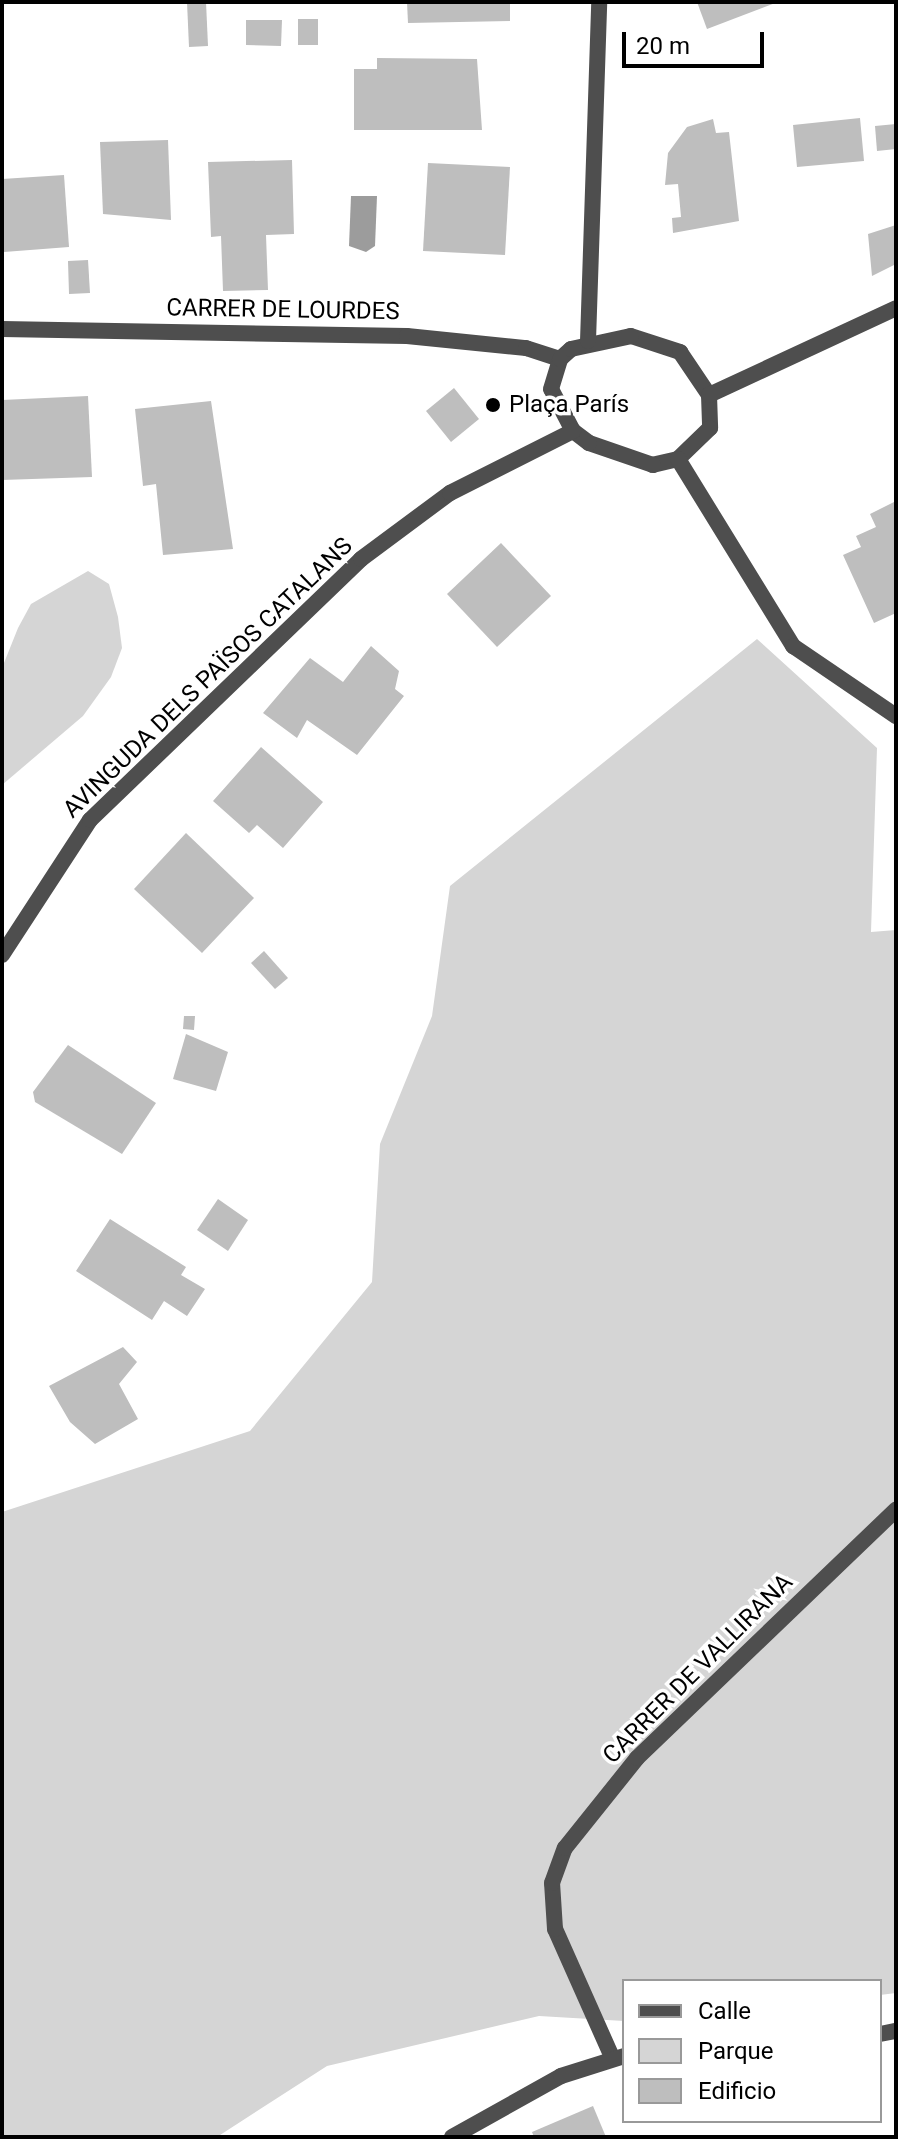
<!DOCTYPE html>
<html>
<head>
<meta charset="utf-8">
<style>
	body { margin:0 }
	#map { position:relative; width:898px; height:2139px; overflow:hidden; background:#fff; font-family:Roboto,sans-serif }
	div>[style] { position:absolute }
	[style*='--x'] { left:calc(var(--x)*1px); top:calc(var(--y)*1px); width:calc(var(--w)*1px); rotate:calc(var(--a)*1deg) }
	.green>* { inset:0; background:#d5d5d5 }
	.water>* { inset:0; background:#9c9c9c }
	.building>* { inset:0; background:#bebebe }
	.street>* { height:16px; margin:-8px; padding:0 8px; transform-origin:8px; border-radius:8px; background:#4e4e4e }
	.dots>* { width:22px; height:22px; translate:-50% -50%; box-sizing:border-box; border:4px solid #fff; border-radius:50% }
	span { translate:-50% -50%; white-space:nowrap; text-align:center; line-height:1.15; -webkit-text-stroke:7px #fff; paint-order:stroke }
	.street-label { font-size:24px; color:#000 }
	.poi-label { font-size:24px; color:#000 }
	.left { translate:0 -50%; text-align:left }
	.frame { position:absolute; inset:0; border:4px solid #000; pointer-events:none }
	.legend { position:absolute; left:622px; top:1979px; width:260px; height:144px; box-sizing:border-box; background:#fff; border:2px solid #999; margin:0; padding:10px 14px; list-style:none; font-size:24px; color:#000 }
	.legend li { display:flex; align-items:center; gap:16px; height:40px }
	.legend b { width:40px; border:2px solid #999 }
	.scale { position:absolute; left:622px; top:32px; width:142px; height:36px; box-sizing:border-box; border:4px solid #000; border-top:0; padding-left:10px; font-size:24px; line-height:28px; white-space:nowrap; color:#000; -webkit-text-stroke:6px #fff; paint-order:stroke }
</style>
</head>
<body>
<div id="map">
	<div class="green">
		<i style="clip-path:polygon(88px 571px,109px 584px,118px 617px,122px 648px,111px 677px,83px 716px,2px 785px,2px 668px,18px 628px,31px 604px)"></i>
		<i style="clip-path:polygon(757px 639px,877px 748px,871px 932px,896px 930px,896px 1993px,880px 1995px,880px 1981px,624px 1981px,624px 2021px,539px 2016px,327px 2066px,217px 2137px,2px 2137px,2px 1512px,250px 1431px,372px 1282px,380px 1144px,432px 1016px,450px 886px)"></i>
	</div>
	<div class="water">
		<i style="clip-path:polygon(351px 196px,377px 196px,375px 246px,366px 252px,349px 246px)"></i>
	</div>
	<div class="building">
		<i style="clip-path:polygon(187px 2px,206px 2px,208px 46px,189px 47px)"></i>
		<i style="clip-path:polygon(407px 2px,510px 2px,510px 21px,408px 23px)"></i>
		<i style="clip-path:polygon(697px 2px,778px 2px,707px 29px)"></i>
		<i style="clip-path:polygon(298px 19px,318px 19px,318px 45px,298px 45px)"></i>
		<i style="clip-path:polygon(246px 20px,282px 20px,281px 46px,246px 45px)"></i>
		<i style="clip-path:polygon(377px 58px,477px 59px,482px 130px,354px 130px,354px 69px,377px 69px)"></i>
		<i style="clip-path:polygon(860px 118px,864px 161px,797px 167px,793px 125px)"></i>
		<i style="clip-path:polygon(713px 119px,716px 133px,729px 132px,739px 221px,673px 233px,672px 218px,681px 217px,678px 184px,665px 185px,668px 153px,687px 127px)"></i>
		<i style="clip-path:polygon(896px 124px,896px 149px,877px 151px,875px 126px)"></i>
		<i style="clip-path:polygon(168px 140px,171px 220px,103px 214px,100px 142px)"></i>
		<i style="clip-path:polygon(292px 160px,294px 234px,266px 235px,268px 290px,223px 291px,221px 236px,211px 237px,208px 162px)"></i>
		<i style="clip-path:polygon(428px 163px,510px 167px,505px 255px,423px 251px)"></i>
		<i style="clip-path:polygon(64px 175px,69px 247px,4px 252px,2px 179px)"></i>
		<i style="clip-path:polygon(896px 225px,896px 264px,872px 276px,868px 234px)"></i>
		<i style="clip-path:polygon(88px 260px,90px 293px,69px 294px,68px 261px)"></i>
		<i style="clip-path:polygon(454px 388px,479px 419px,451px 442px,426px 411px)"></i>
		<i style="clip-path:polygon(88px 396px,92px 477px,2px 480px,2px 400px)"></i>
		<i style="clip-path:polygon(211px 401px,233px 549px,163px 555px,156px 484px,143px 486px,135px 409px)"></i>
		<i style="clip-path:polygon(896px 501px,896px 613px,874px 623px,843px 555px,861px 547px,856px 536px,876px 527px,870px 514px)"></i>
		<i style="clip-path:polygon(501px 543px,551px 596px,497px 647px,447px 594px)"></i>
		<i style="clip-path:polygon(371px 646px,399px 671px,395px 689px,404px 696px,357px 755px,307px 720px,297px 738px,263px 713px,310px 658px,343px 682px)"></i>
		<i style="clip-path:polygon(261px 747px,323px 802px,283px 848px,257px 825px,249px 833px,213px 801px)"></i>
		<i style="clip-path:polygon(186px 833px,254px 898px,202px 953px,134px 889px)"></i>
		<i style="clip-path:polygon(264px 951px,288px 978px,275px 989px,251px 963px)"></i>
		<i style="clip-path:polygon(184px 1016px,195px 1016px,194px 1030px,183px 1029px)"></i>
		<i style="clip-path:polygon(186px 1034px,228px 1052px,216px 1091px,173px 1079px)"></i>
		<i style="clip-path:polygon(68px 1045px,156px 1103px,122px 1154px,35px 1102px,33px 1092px)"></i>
		<i style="clip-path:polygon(218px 1199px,248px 1220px,228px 1251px,197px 1230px)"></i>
		<i style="clip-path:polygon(110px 1219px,186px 1267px,181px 1275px,205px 1289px,187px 1316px,164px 1301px,152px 1320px,76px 1271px)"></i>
		<i style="clip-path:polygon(123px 1347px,137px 1362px,119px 1384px,138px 1419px,95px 1444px,70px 1422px,49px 1386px)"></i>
		<i style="clip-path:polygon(593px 2106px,606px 2137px,534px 2137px,532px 2132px)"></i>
	</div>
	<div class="street">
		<i style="--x:2;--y:329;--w:405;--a:1"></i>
		<i style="--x:407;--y:336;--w:120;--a:5.8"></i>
		<i style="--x:526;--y:348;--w:36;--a:18"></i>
		<i style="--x:631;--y:336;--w:52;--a:18.1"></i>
		<i style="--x:680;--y:352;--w:52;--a:56"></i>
		<i style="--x:709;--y:395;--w:33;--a:88"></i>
		<i style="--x:710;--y:428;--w:45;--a:135.9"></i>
		<i style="--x:678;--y:459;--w:26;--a:167"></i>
		<i style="--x:653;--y:465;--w:68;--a:-161"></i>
		<i style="--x:589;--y:443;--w:20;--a:-143"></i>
		<i style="--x:573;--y:431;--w:47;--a:-117.6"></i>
		<i style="--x:551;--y:389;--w:31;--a:-73"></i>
		<i style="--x:560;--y:359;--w:15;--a:-42"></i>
		<i style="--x:571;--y:349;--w:61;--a:-12.2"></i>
		<i style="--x:588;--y:341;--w:339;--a:-88.1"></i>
		<i style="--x:709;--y:395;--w:206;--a:-24.9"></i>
		<i style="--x:678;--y:459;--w:220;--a:58.4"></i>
		<i style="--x:793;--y:646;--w:125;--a:34.2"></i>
		<i style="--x:2;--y:955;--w:161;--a:-56.9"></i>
		<i style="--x:90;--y:820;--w:376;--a:-43.9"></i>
		<i style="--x:361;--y:559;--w:111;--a:-36.6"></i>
		<i style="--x:450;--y:493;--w:138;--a:-26.8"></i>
		<i style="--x:880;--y:2034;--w:16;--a:-11"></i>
		<i style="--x:612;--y:2057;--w:140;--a:-114"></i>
		<i style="--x:555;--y:1929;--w:46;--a:-93.7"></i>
		<i style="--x:552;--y:1883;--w:37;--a:-70"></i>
		<i style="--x:565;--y:1848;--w:115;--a:-51.3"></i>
		<i style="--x:637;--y:1758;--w:359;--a:-43.8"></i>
		<i style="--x:452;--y:2137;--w:125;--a:-29.2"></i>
		<i style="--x:561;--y:2076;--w:66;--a:-17.6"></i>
	</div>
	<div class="dots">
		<i style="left:493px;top:405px;background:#000"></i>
	</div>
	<div class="street-label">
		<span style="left:283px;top:310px;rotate:1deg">CARRER DE LOURDES</span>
		<span style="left:208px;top:678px;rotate:-44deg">AVINGUDA DELS PAÏSOS CATALANS</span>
		<span style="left:698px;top:1669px;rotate:-45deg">CARRER DE VALLIRANA</span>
	</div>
	<div class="poi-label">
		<span class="left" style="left:509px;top:405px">Plaça París</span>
	</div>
	<div class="frame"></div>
	<ul class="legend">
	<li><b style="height:10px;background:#4e4e4e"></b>Calle</li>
	<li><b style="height:22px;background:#d5d5d5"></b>Parque</li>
	<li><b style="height:22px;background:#bebebe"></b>Edificio</li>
	</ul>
	<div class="scale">20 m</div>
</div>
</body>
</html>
